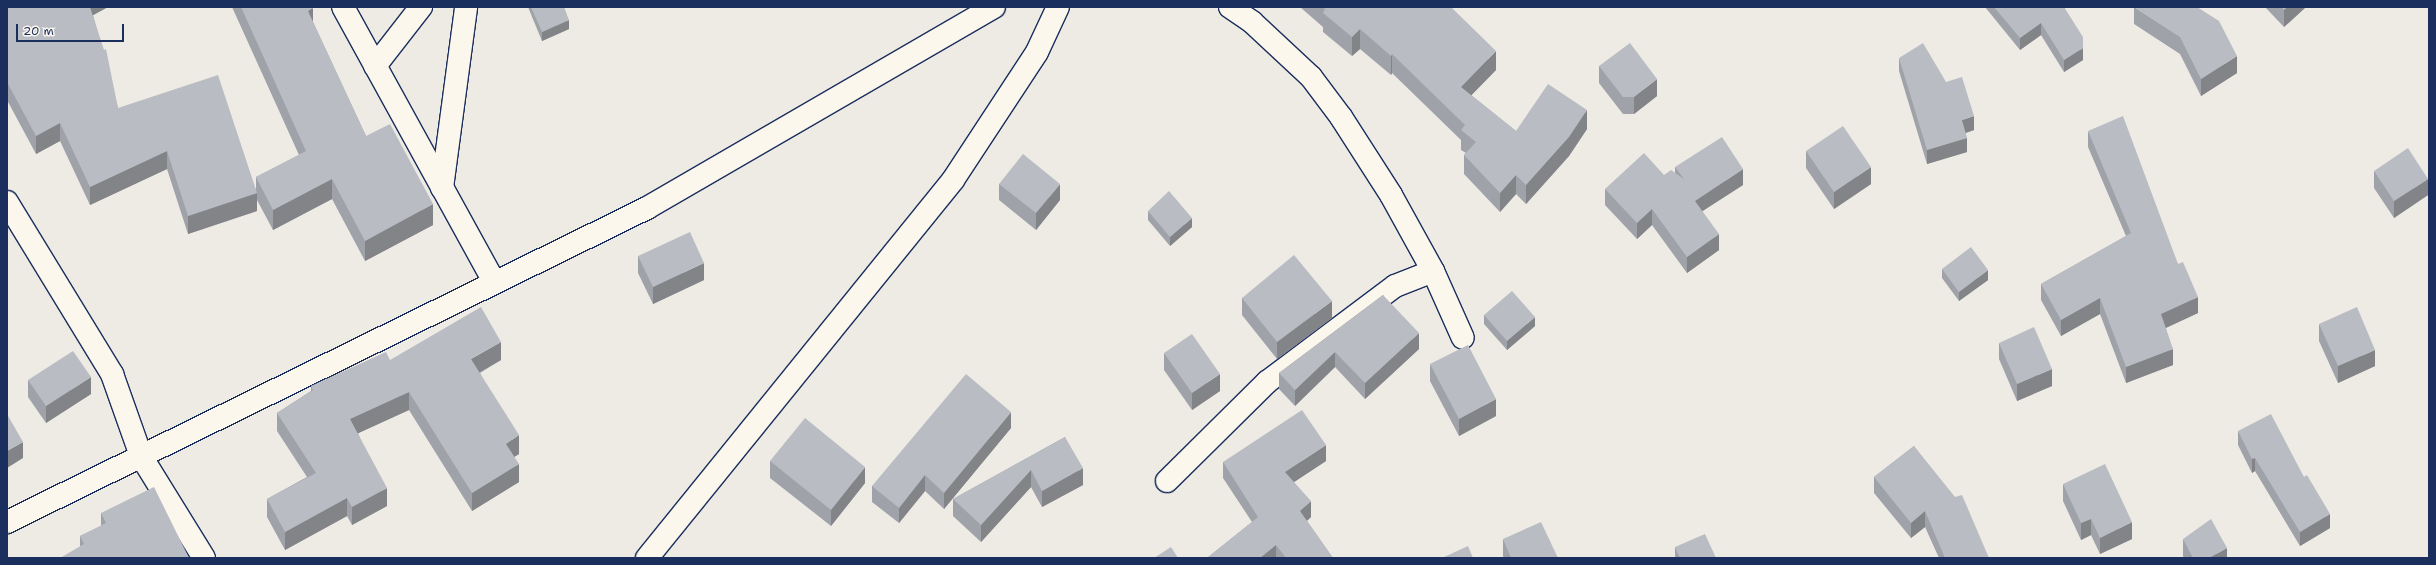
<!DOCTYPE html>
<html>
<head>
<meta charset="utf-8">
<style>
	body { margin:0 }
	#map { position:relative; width:2436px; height:565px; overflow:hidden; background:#eeebe4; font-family:"Shantell Sans",sans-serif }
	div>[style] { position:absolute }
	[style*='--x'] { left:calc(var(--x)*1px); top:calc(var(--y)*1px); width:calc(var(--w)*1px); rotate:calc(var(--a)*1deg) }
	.roads { filter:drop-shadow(1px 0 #1b2f5e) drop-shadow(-1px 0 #1b2f5e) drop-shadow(0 1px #1b2f5e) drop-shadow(0 -1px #1b2f5e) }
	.street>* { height:22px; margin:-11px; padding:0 11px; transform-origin:11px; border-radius:11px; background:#fbf7ec }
	.secondary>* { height:22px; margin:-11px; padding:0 11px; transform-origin:11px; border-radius:11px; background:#fbf7ec }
	.wall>* { inset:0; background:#9fa2a8 }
	.shaded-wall>* { inset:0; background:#828488 }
	.building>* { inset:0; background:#b9bcc3 }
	span { translate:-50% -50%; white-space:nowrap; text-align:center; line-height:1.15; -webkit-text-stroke:3px #fbf7ec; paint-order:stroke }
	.frame { position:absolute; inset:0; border:8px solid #1b2f5e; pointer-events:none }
	.scale { position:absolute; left:16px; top:24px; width:108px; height:18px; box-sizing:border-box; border:2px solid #1b2f5e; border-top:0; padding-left:5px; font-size:12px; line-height:14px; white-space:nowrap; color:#1b2f5e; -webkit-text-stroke:3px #fbf7ec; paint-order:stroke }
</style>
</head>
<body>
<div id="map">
	<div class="roads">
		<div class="street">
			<i style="--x:343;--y:7;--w:314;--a:61.2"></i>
			<i style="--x:1230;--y:7;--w:27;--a:34"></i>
			<i style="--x:1252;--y:22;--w:81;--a:43"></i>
			<i style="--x:1311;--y:77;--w:50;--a:53.1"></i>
			<i style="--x:1341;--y:117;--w:93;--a:57.3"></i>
			<i style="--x:1391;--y:195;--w:87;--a:61.1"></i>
			<i style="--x:1433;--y:271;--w:73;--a:65.9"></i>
			<i style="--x:375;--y:66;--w:75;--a:-52.1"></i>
			<i style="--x:442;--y:188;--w:183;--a:-82.4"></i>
			<i style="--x:7;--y:202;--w:202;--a:58.6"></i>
			<i style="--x:112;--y:374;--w:87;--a:70.5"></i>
			<i style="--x:141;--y:456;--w:120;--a:58.3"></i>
			<i style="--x:1167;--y:481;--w:141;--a:-44.7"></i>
			<i style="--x:1267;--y:382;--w:160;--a:-36.9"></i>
			<i style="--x:1395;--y:286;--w:41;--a:-21.5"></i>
			<i style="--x:647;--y:558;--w:486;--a:-51"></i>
			<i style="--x:953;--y:180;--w:153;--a:-56.7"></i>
			<i style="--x:1037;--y:52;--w:50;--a:-65"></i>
		</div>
		<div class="secondary">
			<i style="--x:7;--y:522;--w:713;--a:-26.13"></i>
			<i style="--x:647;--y:208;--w:401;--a:-30.1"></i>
		</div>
	</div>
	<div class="wall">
		<i style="clip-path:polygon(7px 7px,108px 7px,93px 15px,118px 108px,256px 189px,256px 177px,299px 155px,232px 7px,312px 7px,313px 22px,366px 136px,433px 225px,365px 261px,332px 199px,273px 230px,257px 200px,257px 211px,188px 234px,167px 169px,90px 205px,60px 141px,36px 154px,7px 100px)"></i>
		<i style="clip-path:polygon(528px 7px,564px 7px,569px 29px,542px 41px)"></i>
		<i style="clip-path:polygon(1300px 7px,1451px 7px,1496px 70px,1471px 95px,1516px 131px,1587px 129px,1569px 156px,1526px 204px,1516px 194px,1500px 212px,1464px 174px,1464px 155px,1466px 153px,1461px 150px,1461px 140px,1392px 73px,1391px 75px,1360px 49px,1352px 56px,1323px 32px,1323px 27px)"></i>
		<i style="clip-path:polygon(1985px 7px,2064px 7px,2083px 60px,2064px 72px,2041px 35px,2020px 50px)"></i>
		<i style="clip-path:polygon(2134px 7px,2237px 73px,2201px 96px,2180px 54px,2134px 24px)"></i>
		<i style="clip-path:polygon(2265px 7px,2306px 7px,2284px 27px)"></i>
		<i style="clip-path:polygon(1899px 58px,1974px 130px,1966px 133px,1967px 152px,1927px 164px,1899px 71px)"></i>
		<i style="clip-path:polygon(1599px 66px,1657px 96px,1634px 114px,1623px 114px,1599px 83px)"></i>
		<i style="clip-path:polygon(2088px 131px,2178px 264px,2198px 313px,2166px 328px,2173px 365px,2126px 383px,2100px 314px,2061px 336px,2041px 300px,2041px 284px,2126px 236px,2088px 147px)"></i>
		<i style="clip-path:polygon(1806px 151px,1871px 184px,1834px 209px,1806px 168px)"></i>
		<i style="clip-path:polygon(1675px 167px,1743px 185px,1702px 211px,1719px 250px,1687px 273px,1652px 225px,1637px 239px,1605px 205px,1605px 189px,1664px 175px,1675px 173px)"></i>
		<i style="clip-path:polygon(2374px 171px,2428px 195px,2394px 218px,2374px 188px)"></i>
		<i style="clip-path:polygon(999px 184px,1060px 200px,1036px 230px,999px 200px)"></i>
		<i style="clip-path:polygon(1148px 211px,1192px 227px,1170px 246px,1148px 220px)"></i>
		<i style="clip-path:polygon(638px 256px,704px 280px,653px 304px,638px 273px)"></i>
		<i style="clip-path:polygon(1942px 269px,1988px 280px,1959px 301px,1942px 278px)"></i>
		<i style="clip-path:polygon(1383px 295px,1419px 349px,1365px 399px,1335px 367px,1295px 406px,1279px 389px,1279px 373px)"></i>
		<i style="clip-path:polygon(1242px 298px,1332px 318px,1277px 359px,1242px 315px)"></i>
		<i style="clip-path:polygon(1484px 315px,1535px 326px,1507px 350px,1484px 324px)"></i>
		<i style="clip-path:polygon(2319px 324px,2375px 366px,2338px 383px,2319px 341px)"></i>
		<i style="clip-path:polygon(1999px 343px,2052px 386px,2017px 401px,1999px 359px)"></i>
		<i style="clip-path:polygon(1164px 353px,1220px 391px,1192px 410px,1164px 370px)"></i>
		<i style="clip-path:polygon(390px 360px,501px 360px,480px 373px,519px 454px,514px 457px,519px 482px,472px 511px,409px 410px,358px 433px,387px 506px,352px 525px,347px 516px,285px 550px,267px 517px,267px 499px,307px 477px,277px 431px,277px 413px,311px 391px,311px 386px)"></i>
		<i style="clip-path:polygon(1430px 364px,1496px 416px,1459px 436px,1430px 381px)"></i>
		<i style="clip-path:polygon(28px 380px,91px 394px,46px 423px,28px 397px)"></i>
		<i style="clip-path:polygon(1011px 428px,944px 509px,925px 491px,899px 523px,872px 502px,872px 486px)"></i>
		<i style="clip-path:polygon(2238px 431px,2304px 477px,2330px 528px,2300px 546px,2255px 471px,2252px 473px,2238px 445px)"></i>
		<i style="clip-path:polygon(1065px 437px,1083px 485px,1042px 507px,1031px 487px,981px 542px,953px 516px,953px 499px)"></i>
		<i style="clip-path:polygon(1914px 446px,1989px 558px,1939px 558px,1925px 527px,1911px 538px,1874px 493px,1874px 477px)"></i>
		<i style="clip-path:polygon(770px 461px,865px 483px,831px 526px,770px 478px)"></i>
		<i style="clip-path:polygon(1326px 461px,1294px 482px,1311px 517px,1307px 521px,1333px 558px,1207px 558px,1252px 522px,1223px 478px,1223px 462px)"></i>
		<i style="clip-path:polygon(2063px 484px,2132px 539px,2100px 554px,2091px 535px,2081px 540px,2063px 501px)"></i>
		<i style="clip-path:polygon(101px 513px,189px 558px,80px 546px,80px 536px,101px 526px)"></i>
		<i style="clip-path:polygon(1503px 539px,1558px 558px,1504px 558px,1503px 556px)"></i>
		<i style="clip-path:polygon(2183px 539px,2227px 558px,2184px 558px,2183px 556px)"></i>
		<i style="clip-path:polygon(1675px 547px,1716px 558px,1676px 558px,1675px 556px)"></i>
	</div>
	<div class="shaded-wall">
		<i style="clip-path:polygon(88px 7px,108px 7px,88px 18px)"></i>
		<i style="clip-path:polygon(2287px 7px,2306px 7px,2284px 27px,2284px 10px)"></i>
		<i style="clip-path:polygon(313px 8px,313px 29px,308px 11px)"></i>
		<i style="clip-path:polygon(569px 20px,569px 29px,542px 41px,542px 32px)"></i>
		<i style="clip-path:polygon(2041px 23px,2041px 35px,2020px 50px,2020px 38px)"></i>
		<i style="clip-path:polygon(1360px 29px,1360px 49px,1352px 56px,1352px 37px)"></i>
		<i style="clip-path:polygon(2083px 48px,2083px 60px,2064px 72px,2064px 60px)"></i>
		<i style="clip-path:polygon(1496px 51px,1496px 70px,1461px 106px,1461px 87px)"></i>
		<i style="clip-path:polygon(1392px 54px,1392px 73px,1391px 75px,1391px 56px)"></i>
		<i style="clip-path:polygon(2237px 56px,2237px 73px,2201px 96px,2201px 79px)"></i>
		<i style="clip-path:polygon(1657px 79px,1657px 96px,1634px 114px,1634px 97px)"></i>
		<i style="clip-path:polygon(1587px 110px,1587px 129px,1569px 156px,1526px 204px,1526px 185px)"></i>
		<i style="clip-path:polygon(1974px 116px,1974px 130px,1962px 134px,1962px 120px)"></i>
		<i style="clip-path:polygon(60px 123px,60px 141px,36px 154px,36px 136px)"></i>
		<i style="clip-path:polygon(1967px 138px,1967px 152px,1927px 164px,1927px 150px)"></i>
		<i style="clip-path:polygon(167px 151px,167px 169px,90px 205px,90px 187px)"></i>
		<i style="clip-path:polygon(1871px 167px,1871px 184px,1834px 209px,1834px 192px)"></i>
		<i style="clip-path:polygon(1743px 169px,1743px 185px,1695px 216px,1695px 201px)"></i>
		<i style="clip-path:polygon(1516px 175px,1516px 194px,1500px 212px,1500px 193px)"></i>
		<i style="clip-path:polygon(332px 179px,332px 199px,273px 230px,273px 210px)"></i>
		<i style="clip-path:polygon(2428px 179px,2428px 195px,2394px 218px,2394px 201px)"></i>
		<i style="clip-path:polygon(1060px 184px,1060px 200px,1036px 230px,1036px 213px)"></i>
		<i style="clip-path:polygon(257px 193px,257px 211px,188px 234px,188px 216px)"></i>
		<i style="clip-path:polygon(433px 204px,433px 225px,365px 261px,365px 241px)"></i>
		<i style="clip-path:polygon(1652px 209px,1652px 225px,1637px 239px,1637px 223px)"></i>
		<i style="clip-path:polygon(1192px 218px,1192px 227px,1170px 246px,1170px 237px)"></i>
		<i style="clip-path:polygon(1719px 234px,1719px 250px,1687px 273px,1687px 257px)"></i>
		<i style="clip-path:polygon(704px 263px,704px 280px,653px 304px,653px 287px)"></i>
		<i style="clip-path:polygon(1988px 270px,1988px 280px,1959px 301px,1959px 292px)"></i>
		<i style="clip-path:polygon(2198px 297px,2198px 313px,2161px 330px,2161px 314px)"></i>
		<i style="clip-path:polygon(2100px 298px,2100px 314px,2061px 336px,2061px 320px)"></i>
		<i style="clip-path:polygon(1332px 301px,1332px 318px,1277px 359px,1277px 342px)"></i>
		<i style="clip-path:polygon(1535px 317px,1535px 326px,1507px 350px,1507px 341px)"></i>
		<i style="clip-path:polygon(1419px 333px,1419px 349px,1365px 399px,1365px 383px)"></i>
		<i style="clip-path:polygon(501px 342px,501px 360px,471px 377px,471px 359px)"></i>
		<i style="clip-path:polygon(2173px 349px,2173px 365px,2126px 383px,2126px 367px)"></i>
		<i style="clip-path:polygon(2375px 350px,2375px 366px,2338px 383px,2338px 366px)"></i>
		<i style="clip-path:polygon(1335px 352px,1335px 367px,1295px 406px,1295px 390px)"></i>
		<i style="clip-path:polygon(2052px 369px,2052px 386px,2017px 401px,2017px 384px)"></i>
		<i style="clip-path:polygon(1220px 374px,1220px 391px,1192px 410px,1192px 393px)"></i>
		<i style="clip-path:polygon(91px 377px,91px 394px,46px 423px,46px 406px)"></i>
		<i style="clip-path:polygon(409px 392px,409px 410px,350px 437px,350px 419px)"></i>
		<i style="clip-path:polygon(1496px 399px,1496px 416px,1459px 436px,1459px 419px)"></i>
		<i style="clip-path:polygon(1011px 412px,1011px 428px,944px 509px,944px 493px)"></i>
		<i style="clip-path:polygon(519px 435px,519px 454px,506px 462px,506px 444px)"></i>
		<i style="clip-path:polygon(23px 442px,23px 458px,7px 468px,7px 451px)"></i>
		<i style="clip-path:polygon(1326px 445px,1326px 461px,1285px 488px,1285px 472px)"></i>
		<i style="clip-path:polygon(2255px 458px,2255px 471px,2252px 473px,2252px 459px)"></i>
		<i style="clip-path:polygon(519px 464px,519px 482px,472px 511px,472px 493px)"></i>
		<i style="clip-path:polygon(865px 467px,865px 483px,831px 526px,831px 510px)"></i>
		<i style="clip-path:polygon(1083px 468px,1083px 485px,1042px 507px,1042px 491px)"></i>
		<i style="clip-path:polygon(1031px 470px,1031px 487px,981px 542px,981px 525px)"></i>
		<i style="clip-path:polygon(925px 475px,925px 491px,899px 523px,899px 508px)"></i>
		<i style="clip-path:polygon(387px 488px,387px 506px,352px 525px,352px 507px)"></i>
		<i style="clip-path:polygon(347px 498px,347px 516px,285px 550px,285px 532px)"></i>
		<i style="clip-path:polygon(1311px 501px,1311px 517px,1300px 527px,1300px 511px)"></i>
		<i style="clip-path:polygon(1925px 511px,1925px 527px,1911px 538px,1911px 523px)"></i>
		<i style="clip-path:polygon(2330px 514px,2330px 528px,2300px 546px,2300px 532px)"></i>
		<i style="clip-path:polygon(2091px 519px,2091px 535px,2081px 540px,2081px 523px)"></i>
		<i style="clip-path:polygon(2132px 522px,2132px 539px,2100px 554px,2100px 538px)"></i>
		<i style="clip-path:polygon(1276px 545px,1276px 558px,1260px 558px)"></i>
		<i style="clip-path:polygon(2227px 548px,2227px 558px,2209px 558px)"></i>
	</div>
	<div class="building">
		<i style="clip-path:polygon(7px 7px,90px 7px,104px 50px,106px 49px,118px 108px,218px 75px,257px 193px,188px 216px,167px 151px,90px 187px,60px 123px,36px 136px,7px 82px)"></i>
		<i style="clip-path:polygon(241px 7px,312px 7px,313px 8px,308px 11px,366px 136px,390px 124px,433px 204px,365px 241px,332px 179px,273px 210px,256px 177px,306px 151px)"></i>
		<i style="clip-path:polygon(531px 7px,564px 7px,569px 20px,542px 32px)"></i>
		<i style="clip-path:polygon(1322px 7px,1451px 7px,1496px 51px,1461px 87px,1516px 131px,1548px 84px,1587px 110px,1569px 137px,1526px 185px,1516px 175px,1500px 193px,1464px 155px,1476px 142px,1461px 130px,1465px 125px,1392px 54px,1391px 56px,1360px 29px,1352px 37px,1323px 13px,1325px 9px)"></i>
		<i style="clip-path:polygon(1994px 7px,2064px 7px,2083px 37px,2083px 48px,2064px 60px,2041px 23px,2020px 38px)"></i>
		<i style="clip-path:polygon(2134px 7px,2197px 7px,2219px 21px,2237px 56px,2201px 79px,2180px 37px)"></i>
		<i style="clip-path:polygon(2281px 7px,2287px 7px,2284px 10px)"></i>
		<i style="clip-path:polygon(1630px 43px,1657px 79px,1634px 97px,1623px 97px,1599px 66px)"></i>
		<i style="clip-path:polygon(1923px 43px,1946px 82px,1962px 77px,1974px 116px,1962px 120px,1967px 138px,1927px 150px,1899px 58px)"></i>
		<i style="clip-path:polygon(2123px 116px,2178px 264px,2183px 262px,2198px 297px,2161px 314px,2173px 349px,2126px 367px,2100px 298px,2061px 320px,2041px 284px,2131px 233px,2088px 131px)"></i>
		<i style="clip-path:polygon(1843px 126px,1871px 167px,1834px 192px,1806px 151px)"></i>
		<i style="clip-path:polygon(1722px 137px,1743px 169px,1695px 201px,1719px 234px,1687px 257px,1652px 209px,1637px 223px,1605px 189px,1644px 153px,1664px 175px,1671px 170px,1684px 179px,1675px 167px)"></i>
		<i style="clip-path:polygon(2408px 148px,2428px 179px,2394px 201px,2374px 171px)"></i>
		<i style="clip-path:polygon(1023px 154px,1060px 184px,1036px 213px,999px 184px)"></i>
		<i style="clip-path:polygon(1169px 191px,1192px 218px,1170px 237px,1148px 211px)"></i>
		<i style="clip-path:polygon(690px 232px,704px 263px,653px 287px,638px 256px)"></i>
		<i style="clip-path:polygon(1971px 247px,1988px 270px,1959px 292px,1942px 269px)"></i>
		<i style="clip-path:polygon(1294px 255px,1332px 301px,1277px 342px,1242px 298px)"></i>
		<i style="clip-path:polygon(1512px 291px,1535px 317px,1507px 341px,1484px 315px)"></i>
		<i style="clip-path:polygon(1383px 295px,1419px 333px,1365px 383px,1335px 352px,1295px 390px,1279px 373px)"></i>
		<i style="clip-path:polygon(481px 307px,501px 342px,471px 359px,519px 435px,506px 444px,519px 464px,472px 493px,409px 392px,350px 419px,387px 488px,352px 507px,347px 498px,285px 532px,267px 499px,316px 473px,277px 413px,313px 390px,311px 386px,386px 352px,390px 360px)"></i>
		<i style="clip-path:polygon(2357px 307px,2375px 350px,2338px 366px,2319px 324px)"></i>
		<i style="clip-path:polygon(2034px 327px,2052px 369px,2017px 384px,1999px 343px)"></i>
		<i style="clip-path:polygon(1192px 334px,1220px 374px,1192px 393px,1164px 353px)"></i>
		<i style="clip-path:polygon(1468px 345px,1496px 399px,1459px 419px,1430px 364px)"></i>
		<i style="clip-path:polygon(73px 351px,91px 377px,46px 406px,28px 380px)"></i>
		<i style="clip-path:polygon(966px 374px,1011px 412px,944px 493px,925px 475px,899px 508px,872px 486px)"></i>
		<i style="clip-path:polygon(1302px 410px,1326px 445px,1285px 472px,1311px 501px,1300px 511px,1333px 558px,1286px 558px,1276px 545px,1260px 558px,1207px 558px,1258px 517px,1223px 462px)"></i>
		<i style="clip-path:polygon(7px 414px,23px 442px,7px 451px)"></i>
		<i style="clip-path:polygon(2271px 414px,2304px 477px,2307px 475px,2330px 514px,2300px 532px,2255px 458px,2252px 459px,2238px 431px)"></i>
		<i style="clip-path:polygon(805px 418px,865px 467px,831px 510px,770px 461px)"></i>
		<i style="clip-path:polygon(1065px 437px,1083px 468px,1042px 491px,1031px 470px,981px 525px,953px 499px)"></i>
		<i style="clip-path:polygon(1914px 446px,1955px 497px,1962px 495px,1989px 558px,1945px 558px,1925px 511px,1911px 523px,1874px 477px)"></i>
		<i style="clip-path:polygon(2105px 464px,2132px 522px,2100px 538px,2091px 519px,2081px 523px,2063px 484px)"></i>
		<i style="clip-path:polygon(154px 487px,189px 558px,60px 558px,84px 544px,80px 536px,106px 523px,101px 513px)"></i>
		<i style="clip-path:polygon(2211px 519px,2227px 548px,2209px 558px,2193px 558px,2183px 539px)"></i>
		<i style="clip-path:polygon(1541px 522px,1558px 558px,1511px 558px,1503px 539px)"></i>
		<i style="clip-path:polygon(1705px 534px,1716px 558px,1680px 558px,1675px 547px)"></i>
		<i style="clip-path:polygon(1468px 546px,1473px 558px,1442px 558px)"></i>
		<i style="clip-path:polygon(1171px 547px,1178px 558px,1154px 558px)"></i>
	</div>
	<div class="frame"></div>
	<div class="scale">20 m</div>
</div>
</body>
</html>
